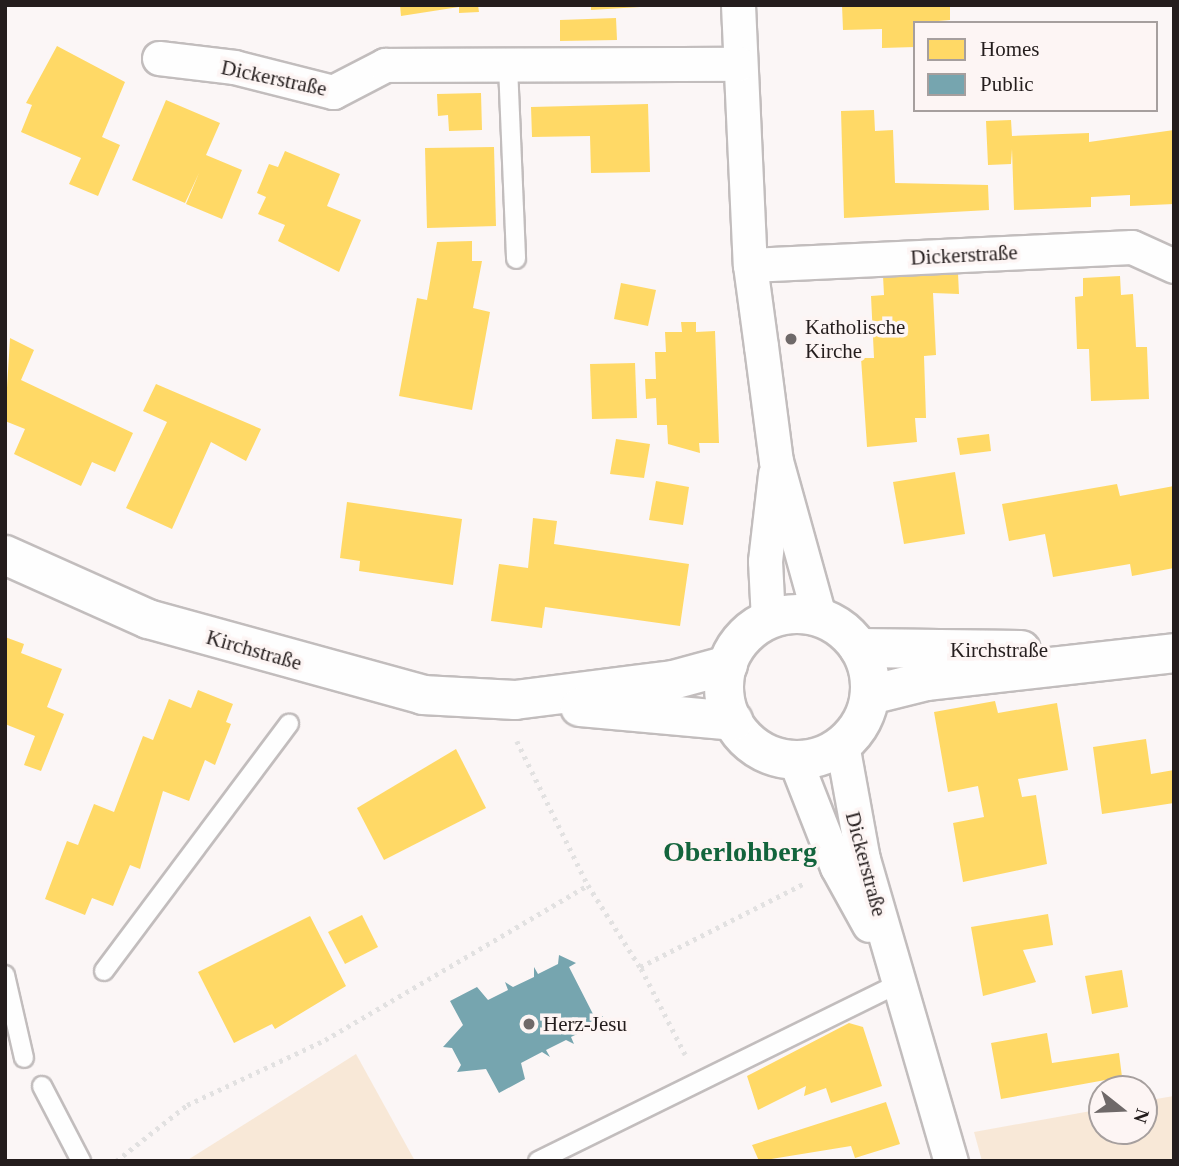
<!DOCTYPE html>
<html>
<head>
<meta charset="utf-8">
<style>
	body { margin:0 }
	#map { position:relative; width:1179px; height:1166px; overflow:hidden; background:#fbf6f6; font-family:Georgia,serif }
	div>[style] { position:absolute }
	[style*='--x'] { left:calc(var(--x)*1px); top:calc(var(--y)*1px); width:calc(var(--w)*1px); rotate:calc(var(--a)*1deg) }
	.green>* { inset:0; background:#f8e8d7 }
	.homes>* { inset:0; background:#ffd966 }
	.public>* { inset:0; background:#76a5af }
	.path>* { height:4.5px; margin-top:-2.25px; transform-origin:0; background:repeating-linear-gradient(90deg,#e2e1e1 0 3.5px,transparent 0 8.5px) }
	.roads { filter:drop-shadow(2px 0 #c2bdbd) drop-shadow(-2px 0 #c2bdbd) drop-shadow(0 2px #c2bdbd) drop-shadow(0 -2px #c2bdbd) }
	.service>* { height:18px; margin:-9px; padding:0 9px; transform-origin:9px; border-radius:9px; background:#fefefe }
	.minor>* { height:33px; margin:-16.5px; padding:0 16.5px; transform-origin:16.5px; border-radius:16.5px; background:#fefefe }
	.tertiary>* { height:38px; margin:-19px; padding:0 19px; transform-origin:19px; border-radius:19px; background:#fefefe }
	.tertiary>.ring { margin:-19px; padding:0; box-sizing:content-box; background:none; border:38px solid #fefefe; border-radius:50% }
	.dots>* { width:19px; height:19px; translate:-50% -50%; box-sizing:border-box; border:4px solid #fdf5f4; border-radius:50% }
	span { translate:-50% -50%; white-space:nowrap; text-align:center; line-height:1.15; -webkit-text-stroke:7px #fdf5f4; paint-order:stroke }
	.street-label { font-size:21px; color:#241d1d }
	.poi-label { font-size:21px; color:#241d1d }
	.left { translate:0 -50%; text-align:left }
	.district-label { font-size:28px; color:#13643c; font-weight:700 }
	.frame { position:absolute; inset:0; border:7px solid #241d1d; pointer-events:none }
	.legend { position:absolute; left:913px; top:21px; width:245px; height:91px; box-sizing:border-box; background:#fdf5f4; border:2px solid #a69f9e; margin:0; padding:9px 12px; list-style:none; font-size:21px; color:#241d1d }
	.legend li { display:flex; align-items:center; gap:14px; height:35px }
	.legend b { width:35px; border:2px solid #a69f9e }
	.north { position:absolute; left:1088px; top:1075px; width:70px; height:70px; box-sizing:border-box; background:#fdf5f4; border:2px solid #a69f9e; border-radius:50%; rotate:108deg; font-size:19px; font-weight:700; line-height:28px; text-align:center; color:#241d1d }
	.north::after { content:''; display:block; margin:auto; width:24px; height:32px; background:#6f6969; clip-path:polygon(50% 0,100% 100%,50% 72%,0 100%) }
</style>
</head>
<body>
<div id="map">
	<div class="green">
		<i style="clip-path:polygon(356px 1054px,415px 1161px,186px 1161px)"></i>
		<i style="clip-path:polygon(1174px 1096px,1174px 1161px,982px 1161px,974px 1132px,1102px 1109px,1102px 1131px,1144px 1131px,1144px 1101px)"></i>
	</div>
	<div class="homes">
		<i style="clip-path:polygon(400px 5px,478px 5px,479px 12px,459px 13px,459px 7px,401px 16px)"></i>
		<i style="clip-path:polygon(591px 5px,640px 5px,640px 7px,591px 10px)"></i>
		<i style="clip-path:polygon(842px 5px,950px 5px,950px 20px,915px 23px,915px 47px,882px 48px,882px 29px,843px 30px)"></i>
		<i style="clip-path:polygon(616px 18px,617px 40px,560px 41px,560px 20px)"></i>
		<i style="clip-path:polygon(57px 46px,125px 82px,102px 137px,120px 145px,98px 196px,69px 184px,81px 158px,21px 132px,32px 105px,26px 103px)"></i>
		<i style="clip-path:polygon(481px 93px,482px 130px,449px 131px,448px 115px,438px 116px,437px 94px)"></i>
		<i style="clip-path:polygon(166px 100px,220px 123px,206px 155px,242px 170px,222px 219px,186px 204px,199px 173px,185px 203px,132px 180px)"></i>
		<i style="clip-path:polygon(648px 104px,650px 172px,591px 173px,590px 136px,532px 137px,531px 107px)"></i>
		<i style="clip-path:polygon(874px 110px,875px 131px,893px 130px,895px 183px,988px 185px,989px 210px,844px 218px,841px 111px)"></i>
		<i style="clip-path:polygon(1011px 120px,1012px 136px,1089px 133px,1089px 142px,1174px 130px,1174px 204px,1130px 206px,1130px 195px,1091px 197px,1091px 207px,1014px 210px,1012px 149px,1011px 164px,988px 165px,986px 121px)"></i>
		<i style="clip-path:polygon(494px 147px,496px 226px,427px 228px,425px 148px)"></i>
		<i style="clip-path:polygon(285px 151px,340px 174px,327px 206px,361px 220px,339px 272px,278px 241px,285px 225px,258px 214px,266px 197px,257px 193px,269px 164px,278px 167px)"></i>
		<i style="clip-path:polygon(472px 241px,472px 261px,482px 261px,473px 308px,490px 312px,472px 410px,399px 396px,417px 298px,427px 300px,437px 242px)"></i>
		<i style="clip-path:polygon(958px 273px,959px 294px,933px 293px,936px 355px,924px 356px,926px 418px,915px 418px,917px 442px,867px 447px,861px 358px,874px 358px,871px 296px,884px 295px,883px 276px)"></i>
		<i style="clip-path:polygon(1120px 276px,1121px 295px,1133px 294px,1136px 347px,1147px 347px,1149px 399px,1091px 401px,1089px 349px,1077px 349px,1075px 297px,1083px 296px,1083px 278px)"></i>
		<i style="clip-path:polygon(621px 283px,656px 290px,648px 326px,614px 319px)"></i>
		<i style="clip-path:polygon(681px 322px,696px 322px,696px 332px,715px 331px,719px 443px,699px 443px,700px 453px,668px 444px,667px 425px,657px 425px,656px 398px,646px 399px,645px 379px,656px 379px,655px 352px,666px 352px,665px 332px,682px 332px)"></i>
		<i style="clip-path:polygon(10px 338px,34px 350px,21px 380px,133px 433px,115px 472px,92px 462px,81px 486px,14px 454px,25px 429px,5px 421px)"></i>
		<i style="clip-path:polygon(635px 363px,637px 418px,592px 419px,590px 364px)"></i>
		<i style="clip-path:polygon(156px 384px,261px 429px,246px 461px,211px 442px,172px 529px,126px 508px,167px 422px,143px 411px)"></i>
		<i style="clip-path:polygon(989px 434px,991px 451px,960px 455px,957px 438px)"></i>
		<i style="clip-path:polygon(616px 439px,650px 444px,644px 478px,610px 474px)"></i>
		<i style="clip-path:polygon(955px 472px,965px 534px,904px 544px,893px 482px)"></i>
		<i style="clip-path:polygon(656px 481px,689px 487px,683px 525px,649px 520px)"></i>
		<i style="clip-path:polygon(1117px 484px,1120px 496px,1174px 486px,1174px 568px,1132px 576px,1130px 564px,1053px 577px,1045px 534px,1009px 541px,1002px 504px)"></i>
		<i style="clip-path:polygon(347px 502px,462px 519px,453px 585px,359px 571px,360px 561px,340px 558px)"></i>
		<i style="clip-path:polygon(533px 518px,557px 521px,554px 544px,689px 564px,680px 626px,545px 607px,542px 628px,491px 621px,499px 564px,528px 568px)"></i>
		<i style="clip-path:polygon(5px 637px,24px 644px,21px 653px,62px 669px,47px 707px,64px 714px,41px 771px,24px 765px,35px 736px,5px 724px)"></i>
		<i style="clip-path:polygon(198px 690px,233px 704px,226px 722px,231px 724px,215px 765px,205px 760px,189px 801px,163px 791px,140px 869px,130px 865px,113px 906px,92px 898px,85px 915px,45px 899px,67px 841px,78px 845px,94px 804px,114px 812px,143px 736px,153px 740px,169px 699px,191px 708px)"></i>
		<i style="clip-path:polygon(995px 701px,998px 713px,1057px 703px,1068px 770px,1018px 779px,1022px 797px,1036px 795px,1047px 864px,963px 882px,953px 823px,984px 817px,978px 786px,948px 792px,934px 712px)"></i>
		<i style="clip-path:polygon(1146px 739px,1151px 774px,1174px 770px,1174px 803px,1102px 814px,1093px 747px)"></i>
		<i style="clip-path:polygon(456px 749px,486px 808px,384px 860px,357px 808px)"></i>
		<i style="clip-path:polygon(1048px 914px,1053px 945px,1023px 950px,1036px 982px,983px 996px,971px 927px)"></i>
		<i style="clip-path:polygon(362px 915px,378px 947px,345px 964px,328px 932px)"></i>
		<i style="clip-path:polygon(310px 916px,346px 986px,275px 1029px,272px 1024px,234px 1043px,198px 972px)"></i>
		<i style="clip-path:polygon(1122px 970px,1128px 1007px,1092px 1014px,1085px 976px)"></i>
		<i style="clip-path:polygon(849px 1023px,863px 1027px,882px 1086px,831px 1103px,826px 1088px,804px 1096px,806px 1086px,758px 1110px,747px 1076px)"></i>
		<i style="clip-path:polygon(1047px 1033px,1052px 1063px,1119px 1053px,1122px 1077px,1001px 1099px,991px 1043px)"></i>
		<i style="clip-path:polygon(886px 1102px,900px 1144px,855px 1158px,851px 1146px,759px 1161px,752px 1145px)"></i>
	</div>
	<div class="public">
		<i style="clip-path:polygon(559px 955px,576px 963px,569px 967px,594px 1016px,603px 1016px,595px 1024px,599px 1031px,591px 1027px,571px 1037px,574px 1044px,566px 1040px,546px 1050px,550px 1057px,542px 1052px,521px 1063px,525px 1079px,499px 1093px,486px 1069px,457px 1072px,461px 1065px,452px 1048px,443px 1047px,463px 1025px,450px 1001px,477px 987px,488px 1000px,508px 990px,505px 982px,513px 987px,534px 977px,534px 967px,538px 974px,558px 964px)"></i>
	</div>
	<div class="path">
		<i style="--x:517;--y:741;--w:161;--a:63.8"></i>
		<i style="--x:588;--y:885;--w:97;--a:57.6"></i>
		<i style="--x:685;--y:1055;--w:99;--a:-117.1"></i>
		<i style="--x:640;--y:967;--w:183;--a:-27"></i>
		<i style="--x:116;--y:1161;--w:90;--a:-38.3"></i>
		<i style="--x:187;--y:1105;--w:153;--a:-25.2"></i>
		<i style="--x:325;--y:1040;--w:305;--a:-30.5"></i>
	</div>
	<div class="roads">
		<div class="service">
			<i style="--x:508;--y:66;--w:193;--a:87.6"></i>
			<i style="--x:104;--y:971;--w:309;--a:-53.2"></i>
			<i style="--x:5;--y:975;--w:85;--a:77.1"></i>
			<i style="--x:42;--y:1086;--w:85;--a:62.5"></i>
			<i style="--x:538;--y:1161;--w:405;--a:-26.2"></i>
		</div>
		<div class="minor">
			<i style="--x:738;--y:5;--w:260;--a:87.4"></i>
			<i style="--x:750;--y:265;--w:82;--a:82.3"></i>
			<i style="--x:761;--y:346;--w:116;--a:82.6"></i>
			<i style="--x:776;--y:461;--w:161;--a:74.5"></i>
			<i style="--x:159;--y:58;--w:76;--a:6.8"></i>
			<i style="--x:234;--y:67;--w:102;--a:14.2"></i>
			<i style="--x:333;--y:92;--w:59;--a:-27.4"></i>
			<i style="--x:385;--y:65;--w:354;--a:-0.2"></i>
			<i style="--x:750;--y:265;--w:382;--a:-2.7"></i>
			<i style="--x:1132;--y:247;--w:46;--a:24.3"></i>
			<i style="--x:768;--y:620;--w:59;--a:-92.9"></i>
			<i style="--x:765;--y:561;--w:88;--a:-83.4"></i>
			<i style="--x:842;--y:744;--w:117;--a:79.7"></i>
			<i style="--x:863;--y:859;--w:315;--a:73.8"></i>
			<i style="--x:795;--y:760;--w:115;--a:68.6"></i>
			<i style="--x:837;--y:867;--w:66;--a:61.1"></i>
		</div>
		<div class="tertiary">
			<i style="--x:5;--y:555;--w:157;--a:24.1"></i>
			<i style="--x:148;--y:619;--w:285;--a:15.4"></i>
			<i style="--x:423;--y:695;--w:92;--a:3.1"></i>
			<i style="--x:515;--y:700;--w:159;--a:-7.2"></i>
			<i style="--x:673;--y:680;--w:57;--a:-15.3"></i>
			<i class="ring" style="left:724px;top:614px;width:108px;height:108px"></i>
			<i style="--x:859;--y:648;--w:162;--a:0.7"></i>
			<i style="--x:870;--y:695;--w:58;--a:-14"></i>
			<i style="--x:926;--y:681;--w:250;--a:-6.4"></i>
			<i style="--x:580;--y:707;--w:154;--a:5.2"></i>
		</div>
	</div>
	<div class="dots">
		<i style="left:791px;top:339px;background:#6f6969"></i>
		<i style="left:529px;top:1024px;background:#6f6969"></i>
	</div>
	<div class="street-label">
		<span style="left:274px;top:78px;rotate:12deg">Dickerstraße</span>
		<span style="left:964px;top:255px;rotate:-3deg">Dickerstraße</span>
		<span style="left:254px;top:650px;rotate:16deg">Kirchstraße</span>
		<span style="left:999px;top:650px">Kirchstraße</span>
		<span style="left:866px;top:864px;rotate:75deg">Dickerstraße</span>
	</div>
	<div class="poi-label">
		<span class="left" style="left:805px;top:339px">Katholische<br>Kirche</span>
		<span class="left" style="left:543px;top:1024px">Herz-Jesu</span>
	</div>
	<div class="district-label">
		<span style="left:740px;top:852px">Oberlohberg</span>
	</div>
	<div class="frame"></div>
	<ul class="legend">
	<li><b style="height:19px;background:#ffd966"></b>Homes</li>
	<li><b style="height:19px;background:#76a5af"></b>Public</li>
	</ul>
	<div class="north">N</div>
</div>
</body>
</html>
